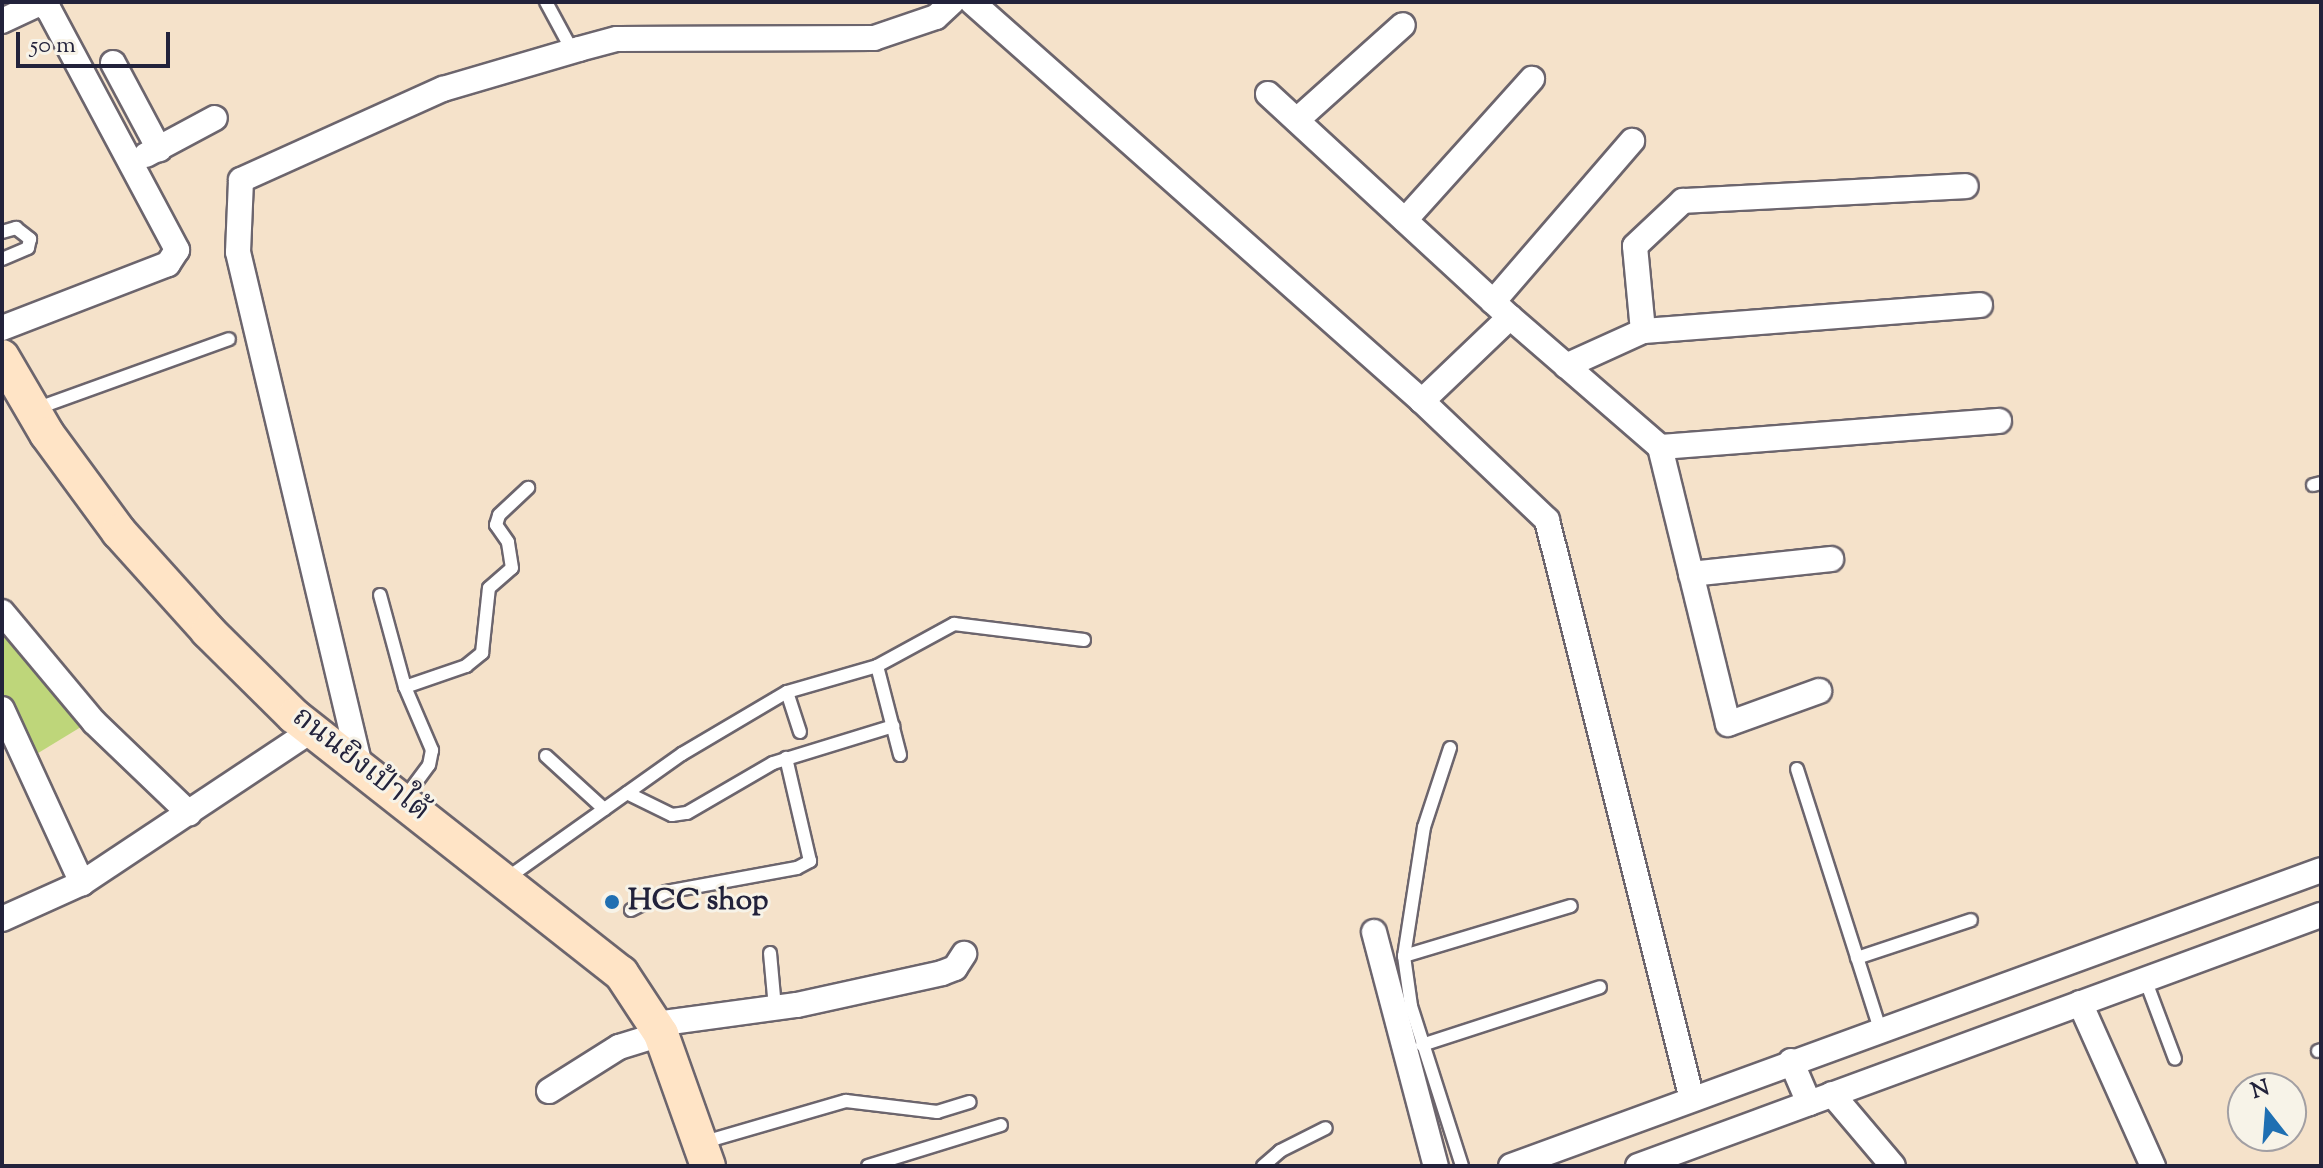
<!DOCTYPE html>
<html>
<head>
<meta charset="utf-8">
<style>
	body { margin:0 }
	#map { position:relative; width:2323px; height:1168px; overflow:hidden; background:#f5e2ca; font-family:"Sorts Mill Goudy","Noto Serif Thai",serif }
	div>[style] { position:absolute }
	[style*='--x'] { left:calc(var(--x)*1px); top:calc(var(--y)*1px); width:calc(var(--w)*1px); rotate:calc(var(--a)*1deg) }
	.green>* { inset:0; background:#bed67a }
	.roads { filter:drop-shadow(2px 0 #6c656d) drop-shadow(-2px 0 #6c656d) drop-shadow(0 2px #6c656d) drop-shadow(0 -2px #6c656d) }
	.lane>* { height:12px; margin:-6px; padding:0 6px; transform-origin:6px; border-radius:6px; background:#fff }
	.street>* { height:24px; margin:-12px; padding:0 12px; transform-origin:12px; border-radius:12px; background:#fff }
	.secondary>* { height:34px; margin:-17px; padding:0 17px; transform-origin:17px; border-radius:17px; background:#ffe4c6 }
	.dots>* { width:22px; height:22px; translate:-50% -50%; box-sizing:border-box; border:4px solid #f7f3e8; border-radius:50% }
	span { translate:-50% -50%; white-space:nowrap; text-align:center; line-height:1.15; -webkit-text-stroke:6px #f7f3e8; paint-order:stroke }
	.street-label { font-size:30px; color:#22223b }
	.poi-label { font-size:30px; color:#22223b; font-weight:700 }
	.left { translate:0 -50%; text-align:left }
	.frame { position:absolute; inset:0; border:4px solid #22223b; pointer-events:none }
	.north { position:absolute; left:2227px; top:1072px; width:80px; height:80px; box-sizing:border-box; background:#f7f3e8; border:2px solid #a29fa3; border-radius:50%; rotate:343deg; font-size:22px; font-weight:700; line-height:32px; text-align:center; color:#22223b }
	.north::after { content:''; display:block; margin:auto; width:28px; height:36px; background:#1f6fb2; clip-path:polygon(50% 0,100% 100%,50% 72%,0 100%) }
	.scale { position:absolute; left:16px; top:32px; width:154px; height:36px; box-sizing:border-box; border:4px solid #22223b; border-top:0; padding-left:10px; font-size:24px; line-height:28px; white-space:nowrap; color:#22223b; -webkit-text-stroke:6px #f7f3e8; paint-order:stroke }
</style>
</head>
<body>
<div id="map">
	<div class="green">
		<i style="clip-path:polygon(2px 612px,99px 716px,30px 758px,2px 690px)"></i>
	</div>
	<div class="roads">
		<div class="lane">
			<i style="--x:546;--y:2;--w:57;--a:61.6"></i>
			<i style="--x:2;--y:232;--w:15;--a:-16"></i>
			<i style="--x:16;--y:228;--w:18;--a:38"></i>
			<i style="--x:30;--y:239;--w:9;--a:103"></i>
			<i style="--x:28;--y:248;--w:28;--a:157"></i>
			<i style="--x:35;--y:409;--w:206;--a:-19.8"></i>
			<i style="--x:2313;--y:485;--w:8;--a:-14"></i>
			<i style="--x:380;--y:595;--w:95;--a:74.8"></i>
			<i style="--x:405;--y:687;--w:69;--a:66.8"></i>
			<i style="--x:432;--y:750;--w:15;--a:101"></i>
			<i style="--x:429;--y:765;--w:44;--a:126.6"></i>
			<i style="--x:877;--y:666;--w:92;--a:75.5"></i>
			<i style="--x:405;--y:687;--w:65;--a:-19"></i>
			<i style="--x:466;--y:666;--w:21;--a:-39"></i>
			<i style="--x:482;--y:653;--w:65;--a:-83.9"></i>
			<i style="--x:489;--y:588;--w:30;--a:-41"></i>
			<i style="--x:512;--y:568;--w:26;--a:-99"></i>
			<i style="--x:508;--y:542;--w:21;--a:-125"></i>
			<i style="--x:496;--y:525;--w:10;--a:-73"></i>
			<i style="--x:499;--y:515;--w:40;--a:-43"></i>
			<i style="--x:787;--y:692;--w:42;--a:72"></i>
			<i style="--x:1450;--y:748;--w:83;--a:108.2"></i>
			<i style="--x:1424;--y:827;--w:131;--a:98.8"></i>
			<i style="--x:1404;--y:956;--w:50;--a:82"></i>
			<i style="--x:1411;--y:1006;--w:168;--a:72.3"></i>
			<i style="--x:546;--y:756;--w:79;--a:42.4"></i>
			<i style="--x:1797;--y:769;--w:273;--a:72.3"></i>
			<i style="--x:627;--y:793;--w:50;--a:26.1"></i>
			<i style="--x:672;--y:815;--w:15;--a:-8"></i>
			<i style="--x:687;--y:813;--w:99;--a:-30.2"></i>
			<i style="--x:773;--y:763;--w:126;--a:-17.1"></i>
			<i style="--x:506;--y:879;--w:216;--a:-35.4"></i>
			<i style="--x:682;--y:754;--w:122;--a:-30.6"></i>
			<i style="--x:787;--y:692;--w:94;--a:-16.1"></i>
			<i style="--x:877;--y:666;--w:88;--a:-28.6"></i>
			<i style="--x:954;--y:624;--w:131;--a:7"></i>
			<i style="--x:631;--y:910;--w:39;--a:-27"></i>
			<i style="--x:666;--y:892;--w:133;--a:-10.4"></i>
			<i style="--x:797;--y:868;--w:15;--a:-28"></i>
			<i style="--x:810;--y:861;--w:106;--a:-103.1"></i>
			<i style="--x:770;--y:953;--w:55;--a:84.8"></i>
			<i style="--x:1404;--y:956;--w:174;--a:-16.7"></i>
			<i style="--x:1857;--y:958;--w:120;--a:-18.4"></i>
			<i style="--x:2145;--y:979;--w:85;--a:69.4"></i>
			<i style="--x:1422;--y:1045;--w:187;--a:-18"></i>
			<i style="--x:2318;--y:1051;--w:3;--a:-18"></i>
			<i style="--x:701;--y:1143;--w:151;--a:-16.2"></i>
			<i style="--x:846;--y:1101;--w:92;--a:6.9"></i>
			<i style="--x:937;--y:1112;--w:34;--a:-17"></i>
			<i style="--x:868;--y:1166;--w:139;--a:-17.1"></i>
			<i style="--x:1263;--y:1166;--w:23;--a:-41"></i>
			<i style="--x:1280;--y:1151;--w:51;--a:-26.6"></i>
		</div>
		<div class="street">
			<i style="--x:972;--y:2;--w:601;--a:41.56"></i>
			<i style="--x:1422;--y:401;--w:173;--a:43.6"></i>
			<i style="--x:1547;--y:520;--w:597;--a:75.94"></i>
			<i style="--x:2;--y:21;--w:42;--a:-25.3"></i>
			<i style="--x:40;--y:3;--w:11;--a:38"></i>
			<i style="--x:49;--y:10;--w:272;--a:61.9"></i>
			<i style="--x:177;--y:250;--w:17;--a:123"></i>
			<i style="--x:168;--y:264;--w:178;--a:158.9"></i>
			<i style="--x:113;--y:63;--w:98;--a:61.9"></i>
			<i style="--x:1268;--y:94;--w:329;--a:42.7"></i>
			<i style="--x:1510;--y:317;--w:122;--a:136.3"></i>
			<i style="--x:1297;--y:120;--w:142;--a:-41.9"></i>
			<i style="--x:146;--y:155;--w:78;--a:-28.2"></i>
			<i style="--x:1405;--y:220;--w:190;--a:-48"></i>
			<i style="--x:1493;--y:302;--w:213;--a:-49.2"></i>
			<i style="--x:1510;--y:317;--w:198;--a:40.9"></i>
			<i style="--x:1660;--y:447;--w:285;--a:76.2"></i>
			<i style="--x:1728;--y:724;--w:97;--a:-19.9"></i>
			<i style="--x:1643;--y:331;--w:338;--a:-4.4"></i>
			<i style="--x:1566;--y:366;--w:85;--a:-24.4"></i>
			<i style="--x:1643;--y:331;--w:85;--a:-95.4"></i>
			<i style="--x:1635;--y:246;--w:66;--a:-43.2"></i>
			<i style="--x:1683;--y:201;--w:283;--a:-3"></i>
			<i style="--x:1660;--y:447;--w:340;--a:-4.4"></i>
			<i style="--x:1691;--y:574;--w:141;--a:-6.1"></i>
			<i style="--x:2;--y:612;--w:143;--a:50.1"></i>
			<i style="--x:94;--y:722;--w:132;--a:43.8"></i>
			<i style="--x:2;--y:709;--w:192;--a:65.3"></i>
			<i style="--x:361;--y:770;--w:532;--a:-103.36"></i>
			<i style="--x:238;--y:252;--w:72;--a:-87.6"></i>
			<i style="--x:241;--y:180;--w:222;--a:-24.3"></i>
			<i style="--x:443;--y:89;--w:142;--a:-16.4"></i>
			<i style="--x:579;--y:49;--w:39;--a:-15"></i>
			<i style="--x:617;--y:39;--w:257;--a:-0.2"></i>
			<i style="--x:874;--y:38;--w:65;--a:-18.7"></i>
			<i style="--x:936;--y:17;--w:22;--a:-43"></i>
			<i style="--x:2;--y:919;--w:88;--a:-24.2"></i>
			<i style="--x:82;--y:883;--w:276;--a:-33.6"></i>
			<i style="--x:1374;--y:932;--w:242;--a:75.2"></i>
			<i style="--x:2080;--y:1003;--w:179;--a:65.9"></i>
			<i style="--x:656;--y:1024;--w:142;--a:-7.7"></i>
			<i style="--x:797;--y:1005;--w:148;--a:-12.4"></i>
			<i style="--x:942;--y:973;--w:14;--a:-21"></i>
			<i style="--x:955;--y:968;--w:17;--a:-57"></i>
			<i style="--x:1791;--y:1061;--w:46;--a:66.8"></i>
			<i style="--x:549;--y:1091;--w:83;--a:-32.2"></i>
			<i style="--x:619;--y:1047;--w:44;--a:-17.2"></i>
			<i style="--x:1832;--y:1094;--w:94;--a:49.7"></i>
			<i style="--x:1511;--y:1166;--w:862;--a:-20.07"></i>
			<i style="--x:1638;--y:1166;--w:728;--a:-20.18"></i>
		</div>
		<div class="secondary">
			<i style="--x:2;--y:357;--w:89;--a:59.7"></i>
			<i style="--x:47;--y:434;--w:122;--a:53.7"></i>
			<i style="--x:119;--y:532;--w:133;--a:48"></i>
			<i style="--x:208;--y:631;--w:121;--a:44.7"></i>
			<i style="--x:294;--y:716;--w:416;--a:38.2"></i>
			<i style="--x:621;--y:973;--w:73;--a:56.7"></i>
			<i style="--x:661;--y:1034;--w:140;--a:70.4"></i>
		</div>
	</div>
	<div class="dots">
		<i style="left:612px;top:902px;background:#1f6fb2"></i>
	</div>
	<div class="street-label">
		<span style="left:360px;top:765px;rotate:38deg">ถนนยิงเป้าใต้</span>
	</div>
	<div class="poi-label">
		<span class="left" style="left:628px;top:902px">HCC shop</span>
	</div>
	<div class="frame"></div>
	<div class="north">N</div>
	<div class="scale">50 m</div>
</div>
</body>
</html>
